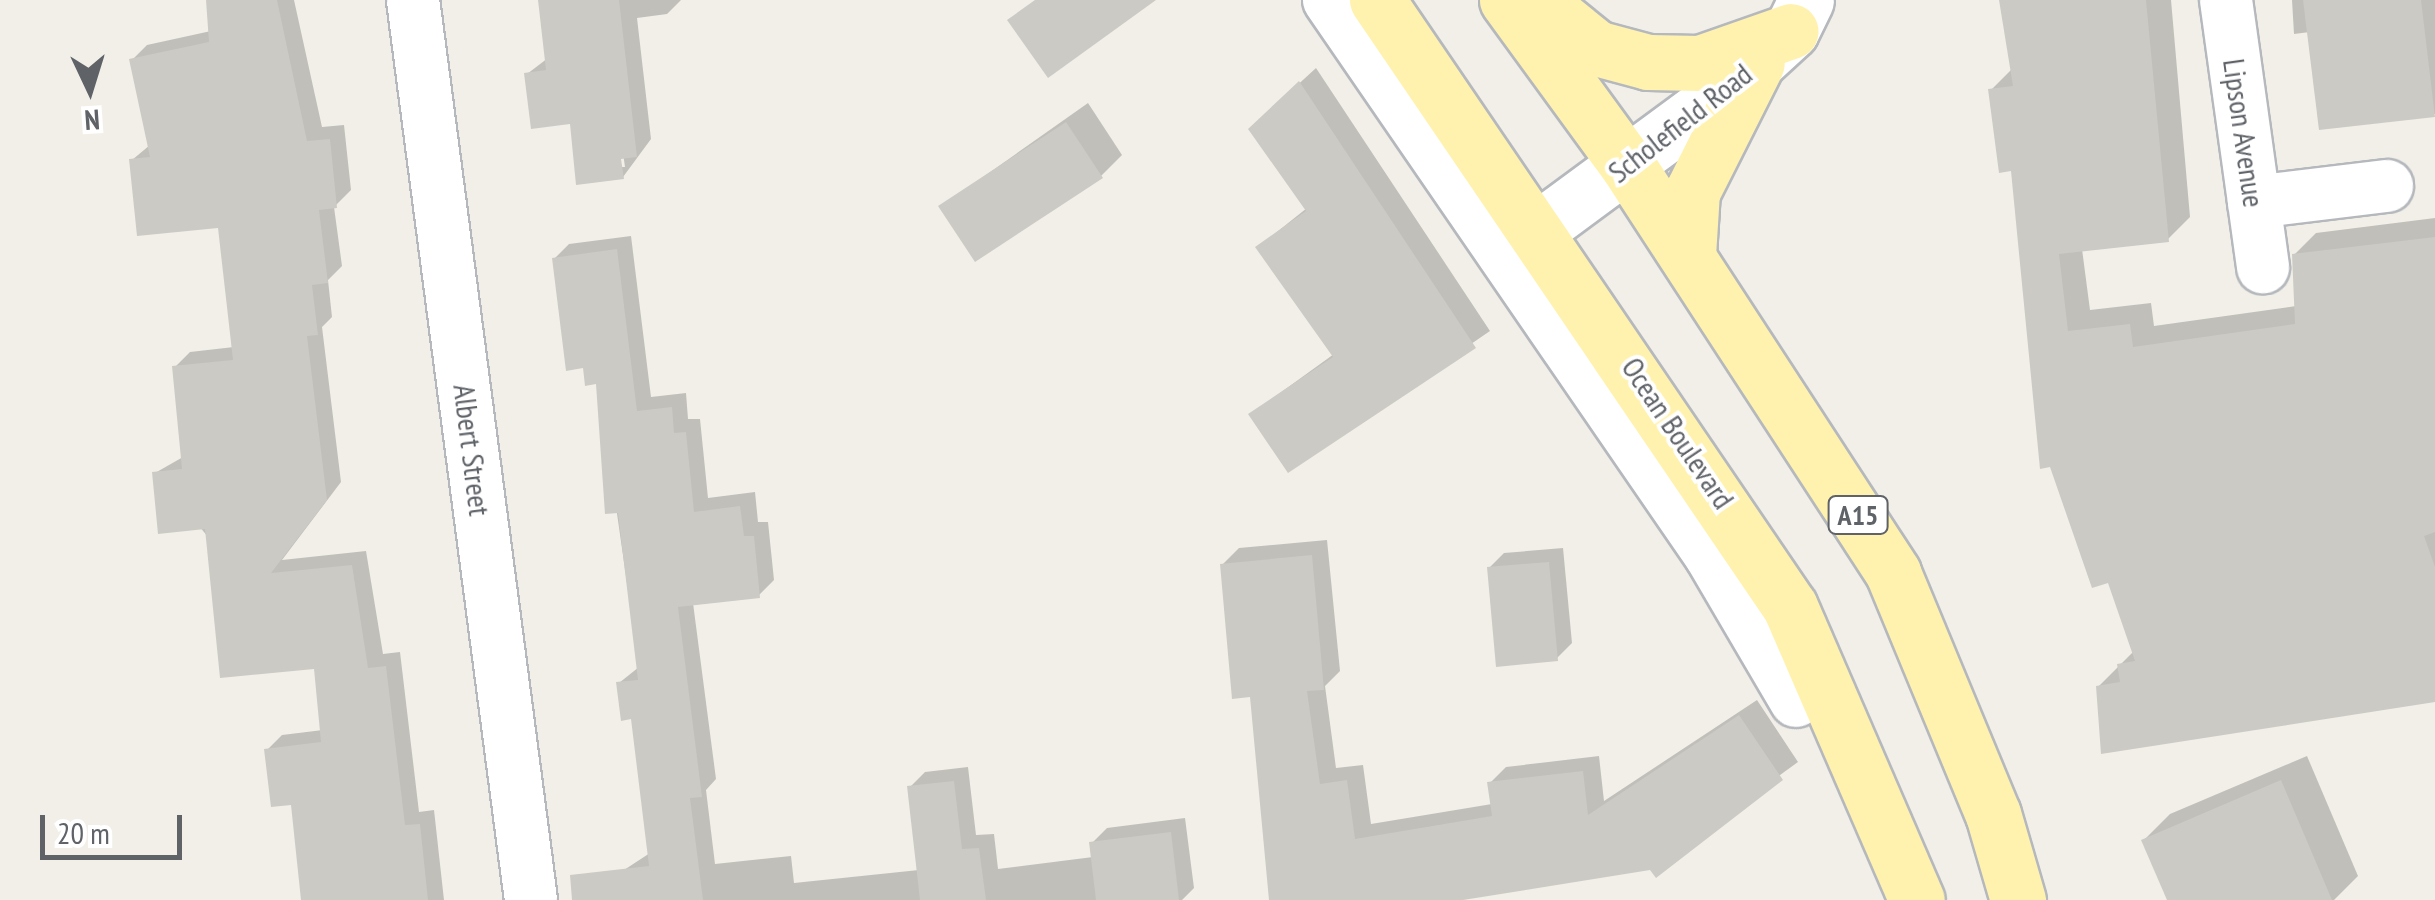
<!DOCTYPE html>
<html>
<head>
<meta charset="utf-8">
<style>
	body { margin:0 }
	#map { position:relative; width:2435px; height:900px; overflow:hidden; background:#f1efe8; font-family:"PT Sans Narrow",sans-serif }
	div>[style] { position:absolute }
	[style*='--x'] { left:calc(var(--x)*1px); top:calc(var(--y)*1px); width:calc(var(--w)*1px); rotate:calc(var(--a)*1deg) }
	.shadow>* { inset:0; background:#0003 }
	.building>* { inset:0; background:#cccac5 }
	.roads { filter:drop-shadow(2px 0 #b5b8bc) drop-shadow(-2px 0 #b5b8bc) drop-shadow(0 2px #b5b8bc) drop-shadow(0 -2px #b5b8bc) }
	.street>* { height:52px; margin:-26px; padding:0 26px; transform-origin:26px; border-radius:26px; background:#fff }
	.secondary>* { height:55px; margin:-27.5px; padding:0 27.5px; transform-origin:27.5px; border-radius:27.5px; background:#fff }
	.primary>* { height:55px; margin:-27.5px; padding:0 27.5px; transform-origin:27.5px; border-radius:27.5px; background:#fff2af }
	span { translate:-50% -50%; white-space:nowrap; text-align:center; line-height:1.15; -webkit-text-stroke:8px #fff; paint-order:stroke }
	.shield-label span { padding:2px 8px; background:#fff; border:2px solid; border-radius:8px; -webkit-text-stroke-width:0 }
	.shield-label { font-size:28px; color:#5f6368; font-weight:700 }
	.street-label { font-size:30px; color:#5f6368 }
	.north { position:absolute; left:40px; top:40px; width:100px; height:100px; -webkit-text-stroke:8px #fff; paint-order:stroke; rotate:176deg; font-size:28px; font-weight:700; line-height:40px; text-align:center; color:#5f6368 }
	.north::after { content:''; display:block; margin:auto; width:35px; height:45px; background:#5f6368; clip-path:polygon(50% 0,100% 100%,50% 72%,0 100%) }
	.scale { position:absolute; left:40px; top:815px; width:142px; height:45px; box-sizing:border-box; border:5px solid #5f6368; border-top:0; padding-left:12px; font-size:30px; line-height:35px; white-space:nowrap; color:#5f6368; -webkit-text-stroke:8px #fff; paint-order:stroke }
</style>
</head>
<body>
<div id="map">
	<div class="shadow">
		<i style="clip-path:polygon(208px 0,294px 0,322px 127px,344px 125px,351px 190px,334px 207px,342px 266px,328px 280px,332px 317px,322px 327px,341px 482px,282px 560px,366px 551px,383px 654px,400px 652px,419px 812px,434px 810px,444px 900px,303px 900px,293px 802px,267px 750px,282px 735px,323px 730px,316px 667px,155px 473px,183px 457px,175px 367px,190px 352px,234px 347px,220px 225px,132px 160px,150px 145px,132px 60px,147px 45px,211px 31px)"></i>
		<i style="clip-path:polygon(evenodd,543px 0,681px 0,667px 14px,637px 18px,651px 139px,623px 177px,527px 74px,548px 58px,543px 0,622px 146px,625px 167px,620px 167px,622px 146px)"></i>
		<i style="clip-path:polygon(2002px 0,2171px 0,2190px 217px,2168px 239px,2082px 249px,2090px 310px,2151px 303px,2154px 326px,2296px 306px,2294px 255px,2316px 233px,2435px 218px,2435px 701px,2098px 687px,2134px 651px,1991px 90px,2013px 68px)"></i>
		<i style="clip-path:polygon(2292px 0,2435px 0,2435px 114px,2321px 128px,2310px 32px,2294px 34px)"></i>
		<i style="clip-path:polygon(1316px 68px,1490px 331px,1288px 469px,1251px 414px,1334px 354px,1258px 247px,1307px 208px,1266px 114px)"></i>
		<i style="clip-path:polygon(1088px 103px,1122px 155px,1101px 176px,942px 206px)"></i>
		<i style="clip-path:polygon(631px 236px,651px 397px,686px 393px,688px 419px,700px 419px,708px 498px,755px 492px,758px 522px,768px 522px,774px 580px,759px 595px,693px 603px,716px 779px,706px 790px,715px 864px,791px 856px,794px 883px,919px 870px,910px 787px,925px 772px,968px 767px,976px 835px,994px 834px,998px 869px,1093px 857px,1092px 843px,1107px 828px,1185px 818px,1194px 888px,1182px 900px,622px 900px,624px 870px,650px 853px,633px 716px,619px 683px,639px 667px,598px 381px,554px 259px,569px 244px)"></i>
		<i style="clip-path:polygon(1327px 540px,1340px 671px,1325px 686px,1336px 768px,1363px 765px,1371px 824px,1492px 804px,1490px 783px,1506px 767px,1599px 756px,1604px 801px,1757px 700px,1798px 762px,1652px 867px,1435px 900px,1272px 900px,1252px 694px,1222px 565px,1239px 548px)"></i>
		<i style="clip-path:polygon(1563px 548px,1572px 643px,1557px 658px,1489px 568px,1504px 553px)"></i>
		<i style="clip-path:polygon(2307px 756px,2358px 876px,2334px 900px,2170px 900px,2144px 840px,2170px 814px)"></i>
	</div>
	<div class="building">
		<i style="clip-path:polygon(206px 0,277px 0,307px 141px,330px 139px,337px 208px,319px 210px,328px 283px,312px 285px,318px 335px,307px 336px,327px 500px,271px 573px,352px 565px,368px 668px,386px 666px,405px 825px,420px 824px,428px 900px,301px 900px,291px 805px,271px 807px,264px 749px,321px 742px,314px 669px,220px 678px,205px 529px,158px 534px,152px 472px,182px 469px,172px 366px,233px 360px,218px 228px,137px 236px,129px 159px,150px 157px,129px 59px,209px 42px)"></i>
		<i style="clip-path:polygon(538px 0,619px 0,637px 157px,621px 159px,624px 179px,576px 185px,570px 124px,531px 129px,524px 73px,546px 70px)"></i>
		<i style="clip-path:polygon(1035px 0,1156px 0,1048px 78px,1007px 20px)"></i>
		<i style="clip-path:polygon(1999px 0,2146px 0,2169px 242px,2059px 254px,2068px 331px,2130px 324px,2133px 347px,2295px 324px,2292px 254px,2435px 237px,2435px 532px,2424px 536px,2435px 567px,2435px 702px,2101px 754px,2096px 686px,2120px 682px,2117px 664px,2135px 661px,2108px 583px,2092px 588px,2050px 467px,2040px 469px,2011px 171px,1999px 173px,1988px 89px,2013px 86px)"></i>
		<i style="clip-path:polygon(2303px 0,2421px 0,2435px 117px,2319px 130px)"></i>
		<i style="clip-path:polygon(1299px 81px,1476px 348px,1288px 473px,1248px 414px,1333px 357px,1255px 247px,1306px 211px,1248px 129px)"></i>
		<i style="clip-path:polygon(1066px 122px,1103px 178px,975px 262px,938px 206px)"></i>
		<i style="clip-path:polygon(617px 249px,637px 411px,672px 407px,674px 433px,686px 432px,694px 512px,740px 506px,744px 536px,754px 536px,760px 598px,678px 607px,702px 797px,690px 798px,703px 900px,572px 900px,570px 875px,649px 866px,631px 719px,621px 721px,616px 682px,638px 680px,618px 513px,605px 514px,596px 384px,585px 386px,583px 368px,566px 371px,552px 258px)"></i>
		<i style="clip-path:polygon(1312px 555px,1324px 690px,1307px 691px,1320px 784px,1347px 780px,1355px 839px,1492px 816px,1487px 782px,1583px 771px,1588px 815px,1739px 715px,1783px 780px,1656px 878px,1650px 870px,1463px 900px,1269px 900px,1250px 697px,1232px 699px,1220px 564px)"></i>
		<i style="clip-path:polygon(1549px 562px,1558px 661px,1496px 667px,1487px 567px)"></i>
		<i style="clip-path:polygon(2281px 780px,2332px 900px,2167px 900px,2141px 840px)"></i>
		<i style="clip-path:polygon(954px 781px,962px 849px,979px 848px,986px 900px,920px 900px,907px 786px)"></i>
		<i style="clip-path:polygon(1171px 832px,1179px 900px,1096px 900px,1089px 842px)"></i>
	</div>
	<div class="roads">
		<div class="street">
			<i style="--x:413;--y:0;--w:908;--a:82.53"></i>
			<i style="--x:1329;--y:0;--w:675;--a:55.51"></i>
			<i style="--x:1711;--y:556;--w:168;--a:59.6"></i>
			<i style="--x:2226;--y:0;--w:270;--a:82.1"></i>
			<i style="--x:2254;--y:202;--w:134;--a:-6.9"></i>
		</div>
		<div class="secondary">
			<i style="--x:1538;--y:229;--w:237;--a:-36.4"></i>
			<i style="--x:1729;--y:88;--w:84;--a:-42.6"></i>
			<i style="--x:1791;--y:31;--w:34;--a:-64"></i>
		</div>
		<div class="primary">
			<i style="--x:1377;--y:0;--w:734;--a:55.77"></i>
			<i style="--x:1790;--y:607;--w:319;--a:66.6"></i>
			<i style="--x:1507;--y:0;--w:205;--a:53.9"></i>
			<i style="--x:1628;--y:166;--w:486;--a:56.9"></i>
			<i style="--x:1893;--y:573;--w:261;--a:67.5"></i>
			<i style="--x:1993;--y:814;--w:90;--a:73.8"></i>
			<i style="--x:1537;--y:0;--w:76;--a:39.1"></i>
			<i style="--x:1596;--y:48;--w:54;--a:15.1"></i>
			<i style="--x:1648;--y:62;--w:52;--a:1.1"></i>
			<i style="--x:1700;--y:63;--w:96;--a:-19.4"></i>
			<i style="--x:1688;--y:255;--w:63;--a:-86.4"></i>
			<i style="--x:1692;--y:192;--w:144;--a:-63.3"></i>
		</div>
	</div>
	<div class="shield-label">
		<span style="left:1858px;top:515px">A15</span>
	</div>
	<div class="street-label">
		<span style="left:1680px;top:123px;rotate:-38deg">Scholefield Road</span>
		<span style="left:2244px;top:133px;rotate:82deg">Lipson Avenue</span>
		<span style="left:1678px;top:433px;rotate:56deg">Ocean Boulevard</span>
		<span style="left:472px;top:450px;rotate:83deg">Albert Street</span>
	</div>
	<div class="north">N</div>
	<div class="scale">20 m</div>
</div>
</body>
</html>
